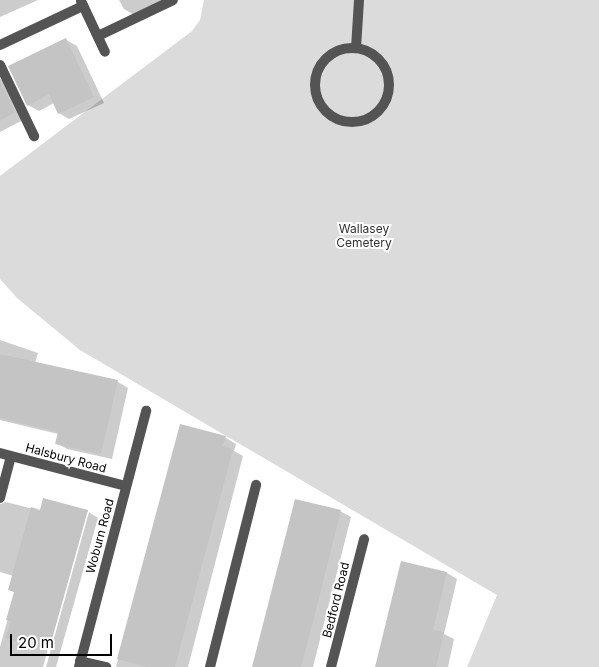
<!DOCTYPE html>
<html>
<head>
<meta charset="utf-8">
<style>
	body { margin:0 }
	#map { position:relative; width:599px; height:667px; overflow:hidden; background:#fff; font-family:Inter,sans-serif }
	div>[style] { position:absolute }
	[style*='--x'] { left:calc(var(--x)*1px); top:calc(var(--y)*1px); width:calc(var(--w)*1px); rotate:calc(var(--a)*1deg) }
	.green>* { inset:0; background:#dbdbdb }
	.shadow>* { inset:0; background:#0003 }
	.building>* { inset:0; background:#c4c4c4 }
	.lane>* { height:10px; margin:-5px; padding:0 5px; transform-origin:5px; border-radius:5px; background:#545454 }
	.lane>.ring { margin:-5px; padding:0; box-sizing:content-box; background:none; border:10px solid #545454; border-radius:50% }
	.street>* { height:10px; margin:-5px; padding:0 5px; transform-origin:5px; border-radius:5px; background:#545454 }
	span { translate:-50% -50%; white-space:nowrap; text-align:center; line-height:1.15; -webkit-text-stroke:4px #fff; paint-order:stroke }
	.park-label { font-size:12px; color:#323232 }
	.street-label { font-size:12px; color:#000 }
	.scale { position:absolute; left:10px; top:634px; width:102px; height:22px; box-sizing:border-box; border:2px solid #000; border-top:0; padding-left:6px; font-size:15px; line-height:18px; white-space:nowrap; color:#000; -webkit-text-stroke:4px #fff; paint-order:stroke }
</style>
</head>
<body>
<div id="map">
	<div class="green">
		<i style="clip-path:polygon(204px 0,599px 0,599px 667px,467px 667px,497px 595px,80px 350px,17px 298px,0 279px,0 176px,192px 31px,200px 20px)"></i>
	</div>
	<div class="shadow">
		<i style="clip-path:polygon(0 0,38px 0,0 17px)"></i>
		<i style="clip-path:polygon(119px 0,170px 0,134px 15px,124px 9px)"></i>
		<i style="clip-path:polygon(66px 40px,77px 46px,104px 103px,69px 119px,59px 113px,54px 103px,39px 111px,28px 105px)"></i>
		<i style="clip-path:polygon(0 79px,8px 84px,25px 119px,0 132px)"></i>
		<i style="clip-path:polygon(0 340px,38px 353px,35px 363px,118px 382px,128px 388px,112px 459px,67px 449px,56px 443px,58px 434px,0 420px)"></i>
		<i style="clip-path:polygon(181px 425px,226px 438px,236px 444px,234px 451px,243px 456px,188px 667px,116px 667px)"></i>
		<i style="clip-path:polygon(6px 502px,41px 511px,87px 511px,98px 518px,56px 667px,46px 667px,89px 512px,86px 512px,43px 667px,0 667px,0 647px,15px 593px,9px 589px,13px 576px,0 572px,0 504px)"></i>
		<i style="clip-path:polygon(340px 511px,351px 517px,313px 667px,254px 667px)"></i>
		<i style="clip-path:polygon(402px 562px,447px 573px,457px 579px,444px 634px,454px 639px,448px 667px,376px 667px)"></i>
	</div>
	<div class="building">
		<i style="clip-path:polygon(66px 38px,94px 97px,58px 114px,49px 94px,27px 106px,8px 66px)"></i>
		<i style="clip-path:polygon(0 81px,15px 112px,0 121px)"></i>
		<i style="clip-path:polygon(0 354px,118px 380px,101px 454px,55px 444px,58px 432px,0 418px)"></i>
		<i style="clip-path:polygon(180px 424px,226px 436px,223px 446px,233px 449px,175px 667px,147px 667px,117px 659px)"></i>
		<i style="clip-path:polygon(43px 498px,88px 510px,49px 650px,6px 638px,11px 621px,6px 620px,14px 592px,8px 590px,31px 507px,40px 510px)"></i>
		<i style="clip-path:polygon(295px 499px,341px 510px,315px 614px,301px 667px,252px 667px)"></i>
		<i style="clip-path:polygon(401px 561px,447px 572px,433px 630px,444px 632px,436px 667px,375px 667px)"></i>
	</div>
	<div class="lane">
		<i style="--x:98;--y:36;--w:83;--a:-25.6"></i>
		<i class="ring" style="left:315px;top:48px;width:64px;height:64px"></i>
		<i style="--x:356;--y:48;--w:48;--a:-86.4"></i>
		<i style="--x:0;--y:65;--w:79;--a:64.4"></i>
		<i style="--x:0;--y:498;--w:43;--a:-75.3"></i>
		<i style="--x:80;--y:661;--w:27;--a:13"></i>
		<i style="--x:210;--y:667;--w:188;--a:-75.8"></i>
	</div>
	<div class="street">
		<i style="--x:81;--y:1;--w:56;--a:64.8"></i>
		<i style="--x:0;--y:45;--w:92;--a:-25.2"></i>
		<i style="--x:0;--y:453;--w:130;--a:14.7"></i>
		<i style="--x:79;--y:667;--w:265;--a:-75.3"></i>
		<i style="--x:331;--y:667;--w:132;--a:-75.5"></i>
	</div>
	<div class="park-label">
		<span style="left:364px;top:236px">Wallasey<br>Cemetery</span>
	</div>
	<div class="street-label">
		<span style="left:66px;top:458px;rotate:15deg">Halsbury Road</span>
		<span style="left:100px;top:536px;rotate:-75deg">Woburn Road</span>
		<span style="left:336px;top:600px;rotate:-76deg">Bedford Road</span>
	</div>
	<div class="scale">20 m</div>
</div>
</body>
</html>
